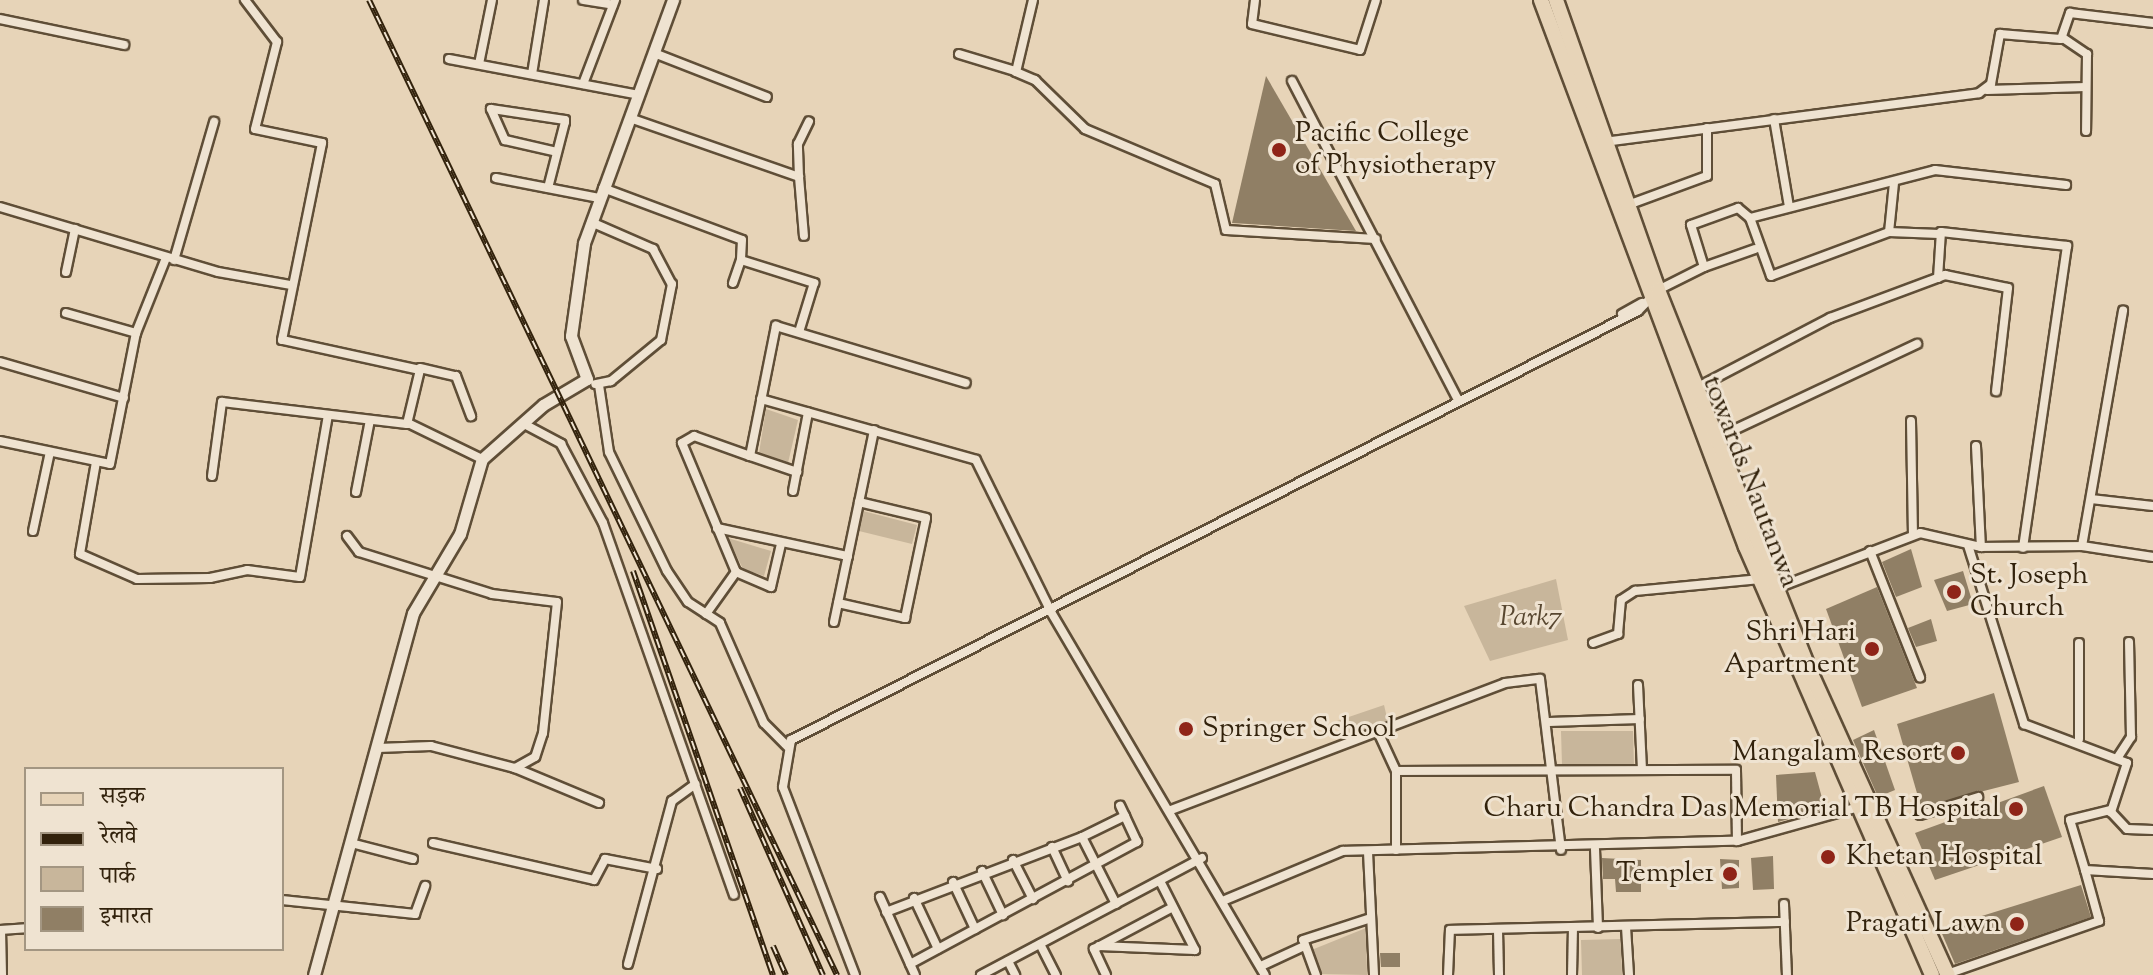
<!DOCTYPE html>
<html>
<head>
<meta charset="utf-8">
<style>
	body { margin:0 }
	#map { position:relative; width:2153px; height:975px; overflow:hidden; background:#e7d4b8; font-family:"Sorts Mill Goudy","Noto Serif Devanagari",serif }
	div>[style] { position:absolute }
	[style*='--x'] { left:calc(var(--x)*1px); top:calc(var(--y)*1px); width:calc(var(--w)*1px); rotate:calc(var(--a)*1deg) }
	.green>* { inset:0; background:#c8b69b }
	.building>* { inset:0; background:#907f65 }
	.roads { filter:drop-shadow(2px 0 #5f4e37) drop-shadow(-2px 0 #5f4e37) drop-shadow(0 2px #5f4e37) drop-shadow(0 -2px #5f4e37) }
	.minor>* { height:8px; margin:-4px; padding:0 4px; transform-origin:4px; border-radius:4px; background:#efe3d1 }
	.tertiary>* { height:11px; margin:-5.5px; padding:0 5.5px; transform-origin:5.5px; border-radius:5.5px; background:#efe3d1 }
	.primary>* { height:14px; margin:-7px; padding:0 7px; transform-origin:7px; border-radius:7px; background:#e7d4b8 }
	.rail>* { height:6px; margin-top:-3px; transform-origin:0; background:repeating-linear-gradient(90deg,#efe3d1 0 9px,#32220c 0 18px); box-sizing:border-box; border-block:2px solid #32220c }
	.dots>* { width:22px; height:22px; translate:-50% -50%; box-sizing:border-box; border:4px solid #efe3d1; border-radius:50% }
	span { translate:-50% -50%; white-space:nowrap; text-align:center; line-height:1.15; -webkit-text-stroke:6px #efe3d1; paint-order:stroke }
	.poi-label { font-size:28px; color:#32220c }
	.left { translate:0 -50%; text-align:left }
	.right { translate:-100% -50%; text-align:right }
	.street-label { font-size:28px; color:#32220c }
	.park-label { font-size:28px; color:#584730; font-style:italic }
	.legend { position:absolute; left:24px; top:767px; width:260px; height:184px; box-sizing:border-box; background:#efe3d1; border:2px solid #a39682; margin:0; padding:10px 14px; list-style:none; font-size:24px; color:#32220c }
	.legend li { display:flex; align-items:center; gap:16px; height:40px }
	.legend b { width:40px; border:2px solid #a39682 }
</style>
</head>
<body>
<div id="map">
	<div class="green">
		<i style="clip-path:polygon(766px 409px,798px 420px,788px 463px,759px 453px)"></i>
		<i style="clip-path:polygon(863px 511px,917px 525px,912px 544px,859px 531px)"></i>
		<i style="clip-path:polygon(728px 538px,771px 551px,764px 576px,743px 569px)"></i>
		<i style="clip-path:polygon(1556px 579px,1568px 640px,1490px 661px,1464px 606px)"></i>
		<i style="clip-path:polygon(1384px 705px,1388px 722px,1342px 738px,1337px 721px)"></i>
		<i style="clip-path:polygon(1561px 731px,1633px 731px,1634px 765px,1562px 765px)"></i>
		<i style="clip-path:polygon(1366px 928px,1367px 975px,1320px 974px,1309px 951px)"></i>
		<i style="clip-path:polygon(1621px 939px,1622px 975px,1582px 975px,1581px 940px)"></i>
	</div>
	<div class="building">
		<i style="clip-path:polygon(1266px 76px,1356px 231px,1232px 223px)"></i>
		<i style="clip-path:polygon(1911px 549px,1922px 587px,1896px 597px,1882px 562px)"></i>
		<i style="clip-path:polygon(1963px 571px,1973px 604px,1947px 611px,1934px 580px)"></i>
		<i style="clip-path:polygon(1877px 587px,1917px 688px,1862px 707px,1826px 609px)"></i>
		<i style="clip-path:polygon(1931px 619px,1937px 641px,1916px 647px,1908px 628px)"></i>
		<i style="clip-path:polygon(1994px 693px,2019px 782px,1921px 807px,1897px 724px)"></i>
		<i style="clip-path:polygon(1874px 730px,1895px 790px,1878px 797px,1853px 740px)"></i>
		<i style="clip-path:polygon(1815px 772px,1825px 809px,1778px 822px,1776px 775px)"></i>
		<i style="clip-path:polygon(2044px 786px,2062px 837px,1935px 880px,1915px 833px)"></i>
		<i style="clip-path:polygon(1773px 856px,1774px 889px,1753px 890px,1751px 858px)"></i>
		<i style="clip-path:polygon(1602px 858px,1641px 860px,1641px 892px,1616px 892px,1615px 879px,1603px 879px)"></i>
		<i style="clip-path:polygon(1720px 859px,1739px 860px,1739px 888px,1722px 889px)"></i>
		<i style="clip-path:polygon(2081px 885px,2091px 917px,1955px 964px,1940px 929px)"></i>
		<i style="clip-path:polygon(1380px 953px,1400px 953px,1400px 967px,1381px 967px)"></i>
	</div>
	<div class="roads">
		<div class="minor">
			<i style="--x:583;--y:0;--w:30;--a:9"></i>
			<i style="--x:1033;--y:0;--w:74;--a:103.3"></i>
			<i style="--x:1016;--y:72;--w:21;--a:23"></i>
			<i style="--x:1035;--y:80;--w:70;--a:44.4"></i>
			<i style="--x:1085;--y:129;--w:141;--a:22.9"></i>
			<i style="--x:1215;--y:184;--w:47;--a:76.6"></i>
			<i style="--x:1226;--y:230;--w:150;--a:3.4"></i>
			<i style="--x:1255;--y:0;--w:24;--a:97"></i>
			<i style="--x:1252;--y:24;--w:111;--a:13.5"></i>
			<i style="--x:1360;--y:50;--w:52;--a:-72.3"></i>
			<i style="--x:0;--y:19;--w:127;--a:11.8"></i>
			<i style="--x:2063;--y:38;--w:29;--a:34"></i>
			<i style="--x:2087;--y:54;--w:77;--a:90.7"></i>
			<i style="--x:654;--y:53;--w:121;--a:21.3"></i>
			<i style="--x:959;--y:54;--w:59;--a:16.9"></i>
			<i style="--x:449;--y:59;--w:193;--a:10.7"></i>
			<i style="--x:479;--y:64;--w:65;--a:-78.5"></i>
			<i style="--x:532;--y:74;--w:75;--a:-80.8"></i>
			<i style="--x:1292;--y:81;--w:360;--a:62.5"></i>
			<i style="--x:583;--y:84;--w:90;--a:-69.1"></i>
			<i style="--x:1987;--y:90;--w:99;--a:-1.7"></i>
			<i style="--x:630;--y:118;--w:179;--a:19.2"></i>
			<i style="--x:799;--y:177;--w:59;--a:85.2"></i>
			<i style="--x:1774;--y:119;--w:89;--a:80.3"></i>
			<i style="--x:1604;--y:142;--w:378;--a:-7.4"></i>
			<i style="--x:1979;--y:93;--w:15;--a:-37"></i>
			<i style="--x:1991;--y:84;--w:51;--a:-79.8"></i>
			<i style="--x:2000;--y:34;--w:61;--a:4.7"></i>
			<i style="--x:2061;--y:39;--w:28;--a:-71"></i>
			<i style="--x:2070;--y:13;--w:84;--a:6.9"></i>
			<i style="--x:799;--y:177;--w:33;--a:-92"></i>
			<i style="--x:798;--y:144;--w:25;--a:-64"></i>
			<i style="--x:496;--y:178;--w:105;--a:11"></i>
			<i style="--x:1894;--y:183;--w:49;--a:95.8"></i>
			<i style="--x:1889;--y:232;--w:126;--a:159.6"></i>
			<i style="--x:1771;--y:276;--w:62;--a:-109.9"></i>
			<i style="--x:1750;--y:218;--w:191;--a:-14.5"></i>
			<i style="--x:1935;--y:170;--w:132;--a:6.5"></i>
			<i style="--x:548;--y:188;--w:68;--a:-75.6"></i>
			<i style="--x:565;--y:122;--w:2;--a:-90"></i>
			<i style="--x:565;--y:120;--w:75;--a:-171.5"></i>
			<i style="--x:491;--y:109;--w:34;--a:66"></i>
			<i style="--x:505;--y:140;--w:53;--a:13"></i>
			<i style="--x:603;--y:188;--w:148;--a:20.5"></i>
			<i style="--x:742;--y:240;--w:20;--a:93"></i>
			<i style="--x:741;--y:260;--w:77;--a:17.5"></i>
			<i style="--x:814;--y:283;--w:51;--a:107"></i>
			<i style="--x:1625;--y:206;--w:87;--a:-20.1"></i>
			<i style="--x:1707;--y:176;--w:48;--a:-90"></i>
			<i style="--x:0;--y:207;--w:227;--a:16.6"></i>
			<i style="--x:218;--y:272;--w:73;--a:10.2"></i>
			<i style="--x:591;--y:222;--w:68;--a:23.5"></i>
			<i style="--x:653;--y:249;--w:40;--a:62"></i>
			<i style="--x:672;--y:284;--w:57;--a:101.1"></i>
			<i style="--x:661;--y:340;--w:65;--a:140.6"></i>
			<i style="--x:611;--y:381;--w:16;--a:169"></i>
			<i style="--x:1889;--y:232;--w:50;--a:2.3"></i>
			<i style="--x:174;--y:260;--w:144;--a:-73.8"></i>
			<i style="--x:1704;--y:267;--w:44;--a:-107.2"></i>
			<i style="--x:1691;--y:225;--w:50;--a:-19.9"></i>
			<i style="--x:1738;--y:208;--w:16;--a:40"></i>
			<i style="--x:66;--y:272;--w:44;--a:-78.2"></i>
			<i style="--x:1938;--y:278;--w:46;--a:-86.3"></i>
			<i style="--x:1941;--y:232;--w:127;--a:6.3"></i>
			<i style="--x:2067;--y:246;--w:305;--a:98.3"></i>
			<i style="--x:733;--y:283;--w:24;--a:-71"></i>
			<i style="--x:66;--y:313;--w:73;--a:15.9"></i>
			<i style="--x:1622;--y:314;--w:23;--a:-29"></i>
			<i style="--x:0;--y:362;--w:129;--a:16.2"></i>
			<i style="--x:420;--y:368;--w:37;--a:13"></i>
			<i style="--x:456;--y:376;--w:43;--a:69.4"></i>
			<i style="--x:599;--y:385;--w:68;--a:81.5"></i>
			<i style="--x:609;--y:452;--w:132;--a:64"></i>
			<i style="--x:667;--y:571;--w:37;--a:56"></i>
			<i style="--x:688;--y:602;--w:38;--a:33"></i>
			<i style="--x:720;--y:623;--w:109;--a:66.3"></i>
			<i style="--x:764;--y:723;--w:33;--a:45"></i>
			<i style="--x:1700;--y:386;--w:147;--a:-27.6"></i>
			<i style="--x:1830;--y:318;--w:123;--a:-20.5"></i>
			<i style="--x:1945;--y:275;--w:64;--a:11.7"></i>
			<i style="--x:2008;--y:288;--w:104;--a:96.6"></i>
			<i style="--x:761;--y:399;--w:223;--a:15.8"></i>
			<i style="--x:976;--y:460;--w:169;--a:63.7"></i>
			<i style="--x:1051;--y:612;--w:421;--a:59.5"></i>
			<i style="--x:1911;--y:421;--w:114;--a:89"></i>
			<i style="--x:408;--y:423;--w:82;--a:25.9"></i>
			<i style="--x:526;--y:425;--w:40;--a:28"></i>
			<i style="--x:561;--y:444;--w:89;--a:62"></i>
			<i style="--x:603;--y:523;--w:394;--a:70.6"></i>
			<i style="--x:1719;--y:437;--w:219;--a:-25.2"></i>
			<i style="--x:0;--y:441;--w:112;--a:11.8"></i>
			<i style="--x:110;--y:464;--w:134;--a:-78.8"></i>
			<i style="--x:136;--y:333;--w:81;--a:-68.2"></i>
			<i style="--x:1976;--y:446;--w:101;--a:87.2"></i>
			<i style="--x:750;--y:456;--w:50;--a:18.8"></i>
			<i style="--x:96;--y:462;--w:93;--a:99.9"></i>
			<i style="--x:80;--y:554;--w:62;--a:23.7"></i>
			<i style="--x:137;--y:579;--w:73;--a:-0.8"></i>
			<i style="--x:210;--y:578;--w:38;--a:-12"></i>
			<i style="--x:247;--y:570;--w:53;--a:7.5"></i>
			<i style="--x:300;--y:577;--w:164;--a:-80.2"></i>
			<i style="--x:212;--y:476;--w:75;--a:-82.3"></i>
			<i style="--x:222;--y:402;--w:186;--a:6.8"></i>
			<i style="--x:407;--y:424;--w:56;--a:-76.5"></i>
			<i style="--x:420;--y:370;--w:141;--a:-167.7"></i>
			<i style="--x:282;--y:340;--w:201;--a:-78.5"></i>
			<i style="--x:322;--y:143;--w:68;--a:-168.2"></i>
			<i style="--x:255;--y:129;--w:90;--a:-75.8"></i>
			<i style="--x:277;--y:42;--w:53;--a:-127.3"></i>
			<i style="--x:793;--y:491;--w:80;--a:-79.2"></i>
			<i style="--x:356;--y:492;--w:73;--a:-79"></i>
			<i style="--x:2091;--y:499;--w:62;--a:6.4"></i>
			<i style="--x:717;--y:528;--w:134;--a:12.1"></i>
			<i style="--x:33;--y:531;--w:81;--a:-77.9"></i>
			<i style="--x:347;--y:536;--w:20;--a:53"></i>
			<i style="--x:359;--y:552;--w:139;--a:17.5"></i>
			<i style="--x:492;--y:594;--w:65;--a:7"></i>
			<i style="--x:557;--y:602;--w:132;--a:96.1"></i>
			<i style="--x:543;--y:733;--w:25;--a:108"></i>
			<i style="--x:535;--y:757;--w:23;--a:151"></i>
			<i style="--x:781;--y:544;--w:44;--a:103.1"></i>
			<i style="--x:771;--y:587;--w:38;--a:-157"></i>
			<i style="--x:736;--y:572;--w:140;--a:-112.7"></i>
			<i style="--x:682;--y:443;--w:14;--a:-30"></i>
			<i style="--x:694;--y:436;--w:59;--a:19.7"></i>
			<i style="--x:750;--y:456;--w:133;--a:-78.7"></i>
			<i style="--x:776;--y:326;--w:198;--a:16.7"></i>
			<i style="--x:1968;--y:545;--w:188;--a:72.6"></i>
			<i style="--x:2024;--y:724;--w:110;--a:20.7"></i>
			<i style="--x:2127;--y:763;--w:52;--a:108.1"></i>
			<i style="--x:2111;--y:812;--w:23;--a:47"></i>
			<i style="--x:2127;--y:829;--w:26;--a:2"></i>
			<i style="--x:2082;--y:546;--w:72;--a:8.8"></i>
			<i style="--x:1870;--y:551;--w:136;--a:68.4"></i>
			<i style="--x:1777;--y:588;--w:153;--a:-21"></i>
			<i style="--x:1920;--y:533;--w:63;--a:12.9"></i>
			<i style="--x:1981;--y:547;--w:101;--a:-0.6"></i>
			<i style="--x:2082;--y:546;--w:239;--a:-80.1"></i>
			<i style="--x:838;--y:603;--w:69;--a:12.6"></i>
			<i style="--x:905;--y:618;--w:102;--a:-78.1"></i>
			<i style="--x:926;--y:518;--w:69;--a:-166.6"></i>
			<i style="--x:706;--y:614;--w:52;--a:-54.5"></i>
			<i style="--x:834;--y:622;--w:196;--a:-78.2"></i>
			<i style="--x:1593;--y:643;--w:27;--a:-20"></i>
			<i style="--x:1618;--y:634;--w:34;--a:-85"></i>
			<i style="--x:1621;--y:600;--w:17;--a:-33"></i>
			<i style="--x:1635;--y:591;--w:126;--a:-5.5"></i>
			<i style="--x:2079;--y:643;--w:96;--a:90"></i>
			<i style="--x:1638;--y:685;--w:84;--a:87.3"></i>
			<i style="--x:1549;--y:722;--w:91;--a:-1.9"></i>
			<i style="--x:1378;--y:732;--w:43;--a:65.2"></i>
			<i style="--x:1396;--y:771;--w:79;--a:90"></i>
			<i style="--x:378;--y:748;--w:53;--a:-2.2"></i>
			<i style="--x:431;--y:746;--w:87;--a:14.7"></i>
			<i style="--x:515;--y:768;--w:91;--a:22.6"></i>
			<i style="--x:2118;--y:757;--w:24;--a:-57"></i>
			<i style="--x:2131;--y:737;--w:95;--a:-91.2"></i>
			<i style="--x:1396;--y:771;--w:340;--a:-0.2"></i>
			<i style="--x:1736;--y:770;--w:71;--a:89.2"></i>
			<i style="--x:1171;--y:810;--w:357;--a:-20.8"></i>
			<i style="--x:1505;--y:683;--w:35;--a:-7"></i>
			<i style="--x:1540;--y:679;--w:172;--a:83"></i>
			<i style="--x:1920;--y:815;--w:61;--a:-17.2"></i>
			<i style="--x:351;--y:843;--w:64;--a:14.5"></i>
			<i style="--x:433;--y:843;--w:165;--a:12.9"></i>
			<i style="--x:594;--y:880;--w:24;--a:-62"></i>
			<i style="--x:605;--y:859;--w:53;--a:10.9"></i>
			<i style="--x:1052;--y:847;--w:38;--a:65"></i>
			<i style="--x:1595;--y:849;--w:79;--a:87.8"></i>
			<i style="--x:1368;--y:852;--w:123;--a:87.2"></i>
			<i style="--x:1013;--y:860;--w:44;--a:62.9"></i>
			<i style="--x:2085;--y:870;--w:52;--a:-106.7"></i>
			<i style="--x:2070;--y:820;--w:41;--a:-14"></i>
			<i style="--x:982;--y:871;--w:49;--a:64.5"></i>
			<i style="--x:953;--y:882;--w:52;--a:64.9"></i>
			<i style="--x:880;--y:897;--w:85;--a:65.8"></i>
			<i style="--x:914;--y:898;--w:56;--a:64.8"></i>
			<i style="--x:282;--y:900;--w:134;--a:6"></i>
			<i style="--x:415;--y:914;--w:30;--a:-70"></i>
			<i style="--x:1225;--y:900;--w:128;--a:-22.6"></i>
			<i style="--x:1343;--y:851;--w:394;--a:-1.5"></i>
			<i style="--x:1737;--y:841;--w:123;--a:-15.6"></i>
			<i style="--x:1116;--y:904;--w:75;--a:-116.9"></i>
			<i style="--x:1082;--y:837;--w:48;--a:-26"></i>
			<i style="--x:1784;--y:904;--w:71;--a:87.6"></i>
			<i style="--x:886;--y:912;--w:210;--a:-20.9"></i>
			<i style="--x:1626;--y:927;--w:48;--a:86.4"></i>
			<i style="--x:0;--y:930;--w:26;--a:-4"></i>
			<i style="--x:1;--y:930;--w:45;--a:88.7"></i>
			<i style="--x:1498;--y:930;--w:45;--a:88.7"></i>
			<i style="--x:1040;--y:944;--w:35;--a:63"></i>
			<i style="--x:1099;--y:946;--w:96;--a:2.4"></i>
			<i style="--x:1195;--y:950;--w:77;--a:-116.9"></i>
			<i style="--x:1008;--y:961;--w:16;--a:63"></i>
			<i style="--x:628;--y:964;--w:169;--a:-74.9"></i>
			<i style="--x:672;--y:801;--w:29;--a:-36"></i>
			<i style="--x:910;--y:964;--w:258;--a:-28.3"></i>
			<i style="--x:1137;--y:842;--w:40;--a:-115"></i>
			<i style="--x:1261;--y:966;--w:45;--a:-24.9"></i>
			<i style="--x:1947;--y:974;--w:161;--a:-19.2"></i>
			<i style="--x:2099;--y:921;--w:53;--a:-105.4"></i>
			<i style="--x:2085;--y:870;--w:68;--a:3.4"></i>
			<i style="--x:855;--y:975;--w:201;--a:-111"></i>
			<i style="--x:783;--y:787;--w:48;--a:-80.3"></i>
			<i style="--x:791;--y:740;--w:949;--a:-26.86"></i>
			<i style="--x:1638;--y:311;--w:29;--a:-46"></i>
			<i style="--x:1658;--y:290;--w:51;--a:-26.6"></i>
			<i style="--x:1704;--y:267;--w:54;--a:-19.4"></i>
			<i style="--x:981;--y:975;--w:250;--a:-27.9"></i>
			<i style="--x:1106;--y:975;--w:29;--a:-115"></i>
			<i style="--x:1094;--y:949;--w:89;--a:-28"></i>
			<i style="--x:1316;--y:975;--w:37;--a:-110"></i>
			<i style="--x:1303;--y:940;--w:71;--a:-17.9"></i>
			<i style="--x:1448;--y:975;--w:45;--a:-87.5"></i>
			<i style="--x:1450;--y:930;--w:335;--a:-1.4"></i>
			<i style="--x:1572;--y:975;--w:47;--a:-88.8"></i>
		</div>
		<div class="tertiary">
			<i style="--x:314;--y:975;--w:375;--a:-74.7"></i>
			<i style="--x:413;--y:613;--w:92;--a:-59.3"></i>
			<i style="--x:460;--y:534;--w:78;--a:-73.7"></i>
			<i style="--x:482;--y:459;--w:81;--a:-41.5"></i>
			<i style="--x:543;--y:405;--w:51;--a:-30.6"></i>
			<i style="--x:587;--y:379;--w:46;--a:-110.4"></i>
			<i style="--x:571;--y:336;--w:94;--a:-82"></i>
			<i style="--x:584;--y:243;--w:259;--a:-69.9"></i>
		</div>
		<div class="primary">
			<i style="--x:1541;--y:0;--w:584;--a:69.46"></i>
			<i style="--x:1746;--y:547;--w:467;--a:66.5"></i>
			<i style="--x:1556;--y:0;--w:307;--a:70.6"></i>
			<i style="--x:1658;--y:290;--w:406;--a:68.3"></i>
			<i style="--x:1808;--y:667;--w:338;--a:65.6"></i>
		</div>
	</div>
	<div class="rail">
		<i style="--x:369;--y:0;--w:1082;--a:64.36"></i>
		<i style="--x:633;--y:571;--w:428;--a:70.9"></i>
		<i style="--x:740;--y:788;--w:205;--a:66.1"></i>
		<i style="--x:773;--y:946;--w:32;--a:66"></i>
	</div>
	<div class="dots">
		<i style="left:1279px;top:150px;background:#8f2418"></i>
		<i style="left:1954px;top:592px;background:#8f2418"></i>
		<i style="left:1872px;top:649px;background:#8f2418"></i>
		<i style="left:1186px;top:729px;background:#8f2418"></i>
		<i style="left:1958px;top:753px;background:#8f2418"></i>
		<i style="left:2016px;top:809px;background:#8f2418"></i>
		<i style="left:1828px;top:857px;background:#8f2418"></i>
		<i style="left:1730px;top:874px;background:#8f2418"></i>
		<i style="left:2017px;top:924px;background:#8f2418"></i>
	</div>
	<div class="poi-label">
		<span class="left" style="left:1295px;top:150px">Pacific College<br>of Physiotherapy</span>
		<span class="left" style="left:1970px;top:592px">St. Joseph<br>Church</span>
		<span class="right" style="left:1856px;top:649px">Shri Hari<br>Apartment</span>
		<span class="left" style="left:1202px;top:729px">Springer School</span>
		<span class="right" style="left:1942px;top:753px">Mangalam Resort</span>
		<span class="right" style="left:2000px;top:809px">Charu Chandra Das Memorial TB Hospital</span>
		<span class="left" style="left:1846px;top:857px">Khetan Hospital</span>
		<span class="right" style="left:1714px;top:874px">Temple1</span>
		<span class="right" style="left:2001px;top:924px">Pragati Lawn</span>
	</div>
	<div class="street-label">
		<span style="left:1750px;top:482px;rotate:69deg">towards Nautanwa</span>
	</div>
	<div class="park-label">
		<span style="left:1531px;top:618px">Park7</span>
	</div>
	<ul class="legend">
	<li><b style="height:10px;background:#e7d4b8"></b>सड़क</li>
	<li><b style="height:10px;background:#32220c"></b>रेलवे</li>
	<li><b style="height:22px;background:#c8b69b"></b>पार्क</li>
	<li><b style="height:22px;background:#907f65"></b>इमारत</li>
	</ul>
</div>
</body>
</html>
